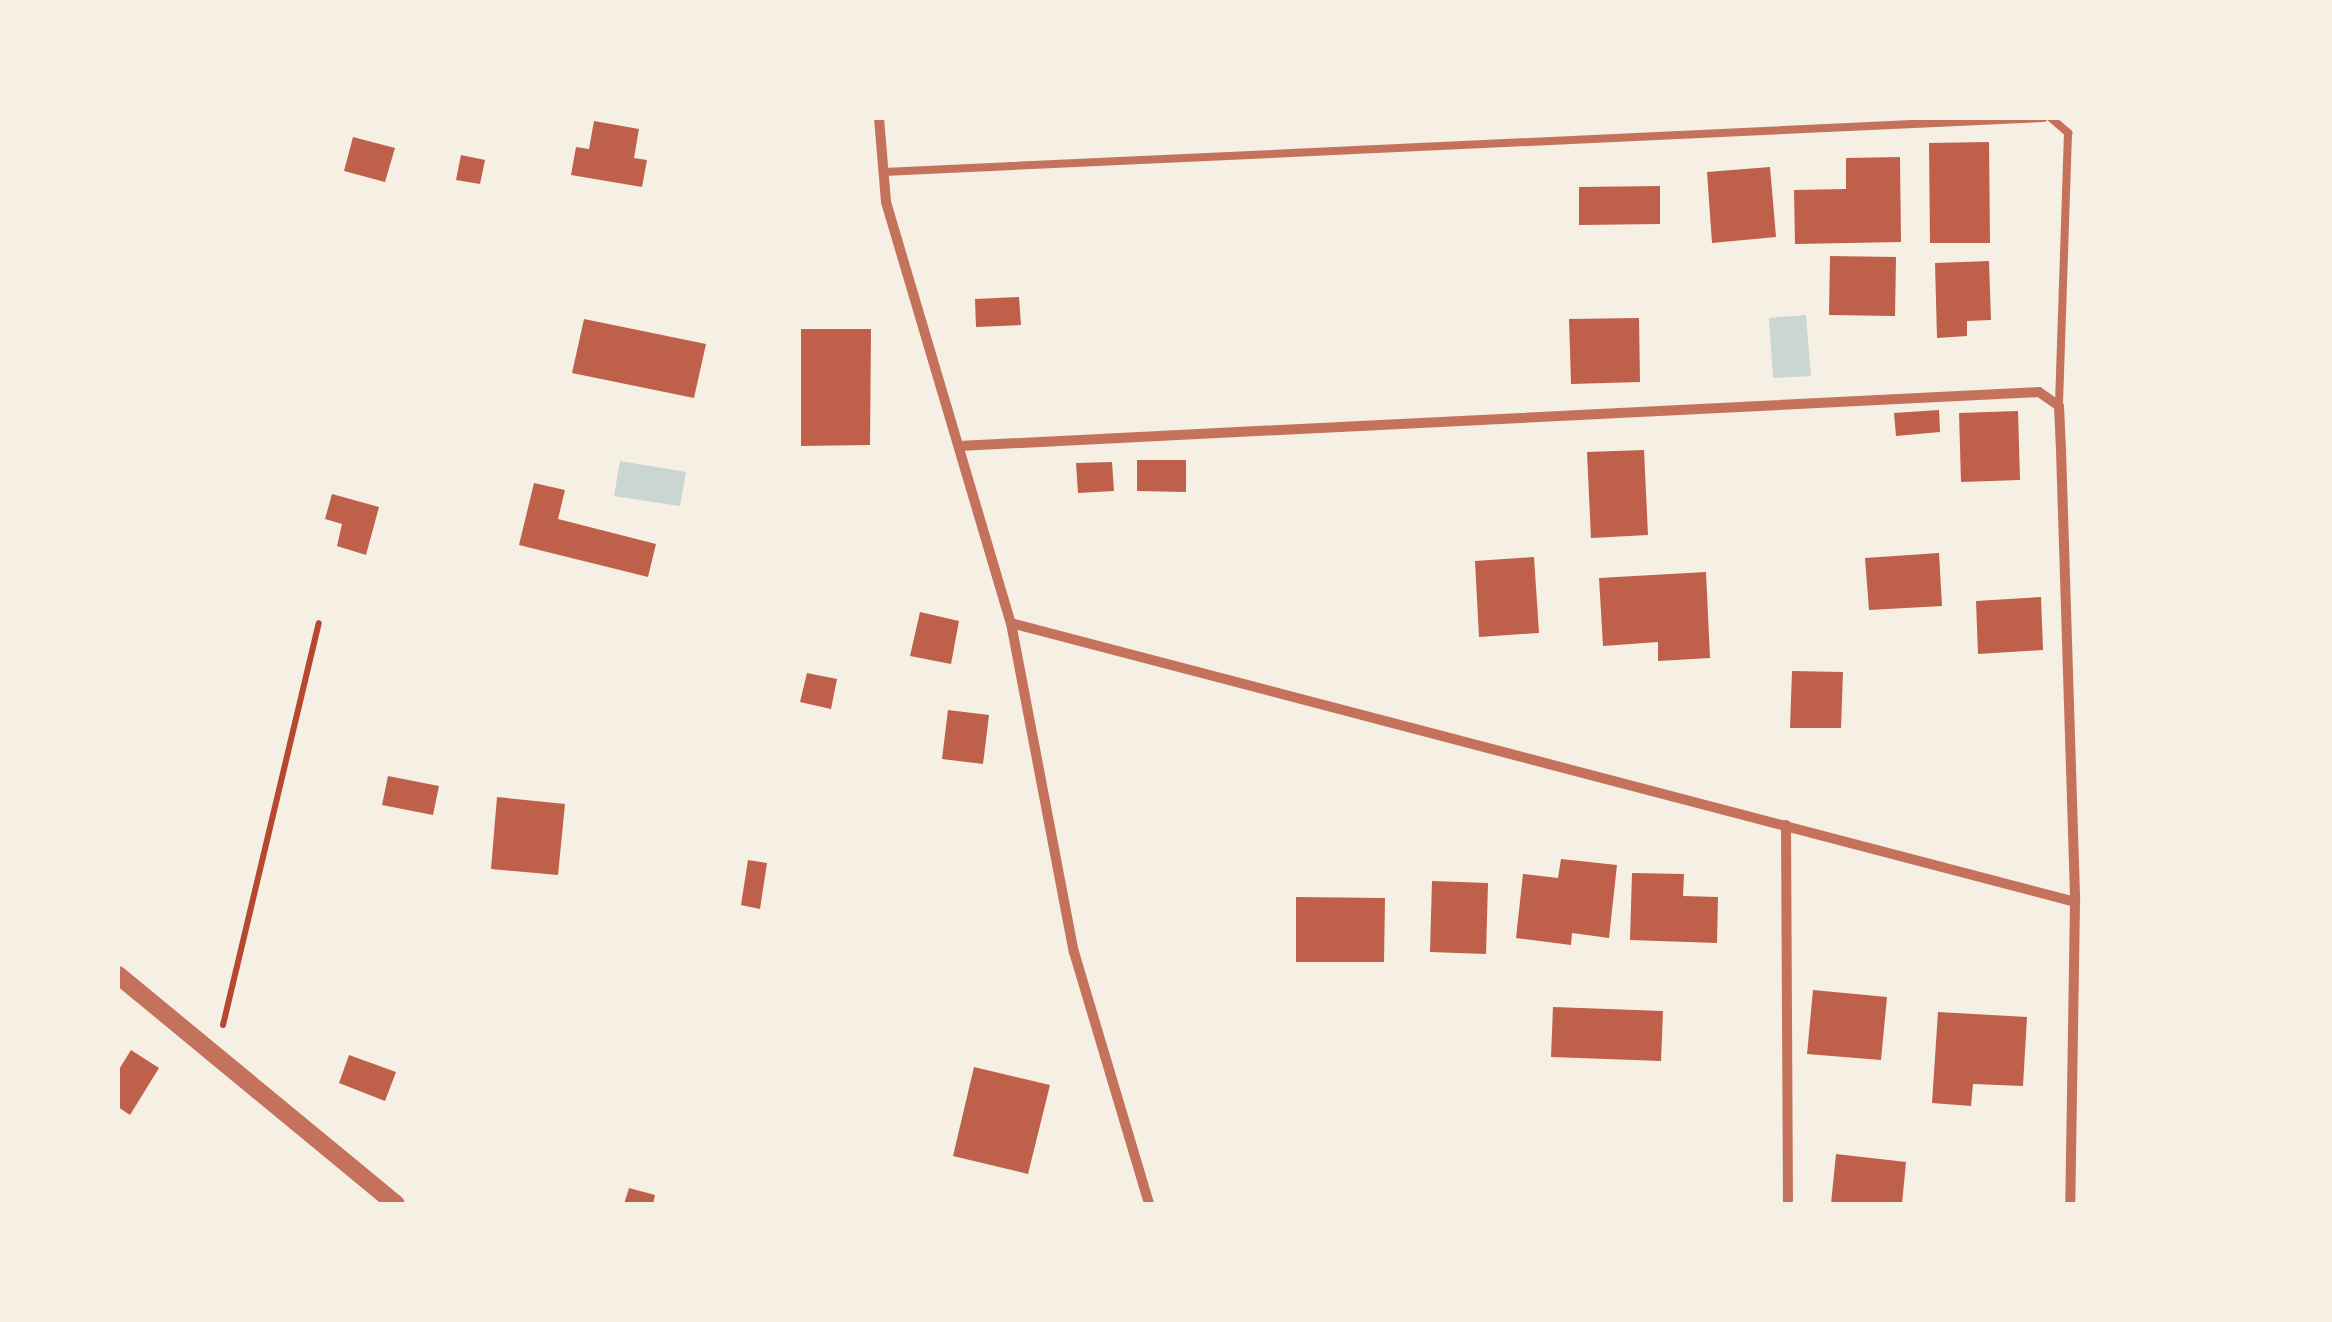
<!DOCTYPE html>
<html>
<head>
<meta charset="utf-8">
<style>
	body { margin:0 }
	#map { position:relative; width:2332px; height:1322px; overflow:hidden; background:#f6efe4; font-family:Lato,sans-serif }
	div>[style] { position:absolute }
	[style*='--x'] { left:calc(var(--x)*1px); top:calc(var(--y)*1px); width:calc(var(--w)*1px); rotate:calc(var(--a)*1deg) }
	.water>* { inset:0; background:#c9d6d2 }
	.building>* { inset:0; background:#bf614a }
	.path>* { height:6px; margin:-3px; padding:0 3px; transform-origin:3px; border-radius:3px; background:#b5482f }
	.service>* { height:8px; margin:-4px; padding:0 4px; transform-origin:4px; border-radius:4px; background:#c5725c }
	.minor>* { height:10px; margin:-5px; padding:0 5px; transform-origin:5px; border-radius:5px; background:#c5725c }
	.tertiary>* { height:18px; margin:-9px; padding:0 9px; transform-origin:9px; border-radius:9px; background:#c5725c }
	span { translate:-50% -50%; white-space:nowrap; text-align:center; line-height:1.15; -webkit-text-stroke:8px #f6efe4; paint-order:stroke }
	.frame { position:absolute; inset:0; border:120px solid #f6efe4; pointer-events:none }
</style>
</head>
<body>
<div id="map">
	<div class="water">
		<i style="clip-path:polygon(1806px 315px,1811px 376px,1773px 378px,1769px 318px)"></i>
		<i style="clip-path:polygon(620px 461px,686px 472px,680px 506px,614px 496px)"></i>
	</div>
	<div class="building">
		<i style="clip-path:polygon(594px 121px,639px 129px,634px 158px,647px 160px,642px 187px,571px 175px,576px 147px,589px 149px)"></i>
		<i style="clip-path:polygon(353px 137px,395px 148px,385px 182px,344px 171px)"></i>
		<i style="clip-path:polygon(1989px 142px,1990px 243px,1930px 243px,1929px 143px)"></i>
		<i style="clip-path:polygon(461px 155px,485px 160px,480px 184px,456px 180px)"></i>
		<i style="clip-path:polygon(1900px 157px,1901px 242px,1795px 244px,1794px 190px,1846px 189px,1846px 158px)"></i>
		<i style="clip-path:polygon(1770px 167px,1776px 237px,1712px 243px,1707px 172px)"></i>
		<i style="clip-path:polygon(1660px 186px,1660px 224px,1579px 225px,1579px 187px)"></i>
		<i style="clip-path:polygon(1830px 256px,1896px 257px,1895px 316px,1829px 315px)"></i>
		<i style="clip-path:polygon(1989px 261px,1991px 320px,1967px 321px,1967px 336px,1937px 338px,1935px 263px)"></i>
		<i style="clip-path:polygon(1019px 297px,1021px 325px,976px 327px,975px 299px)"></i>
		<i style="clip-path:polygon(1639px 318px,1640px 382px,1571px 384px,1569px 319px)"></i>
		<i style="clip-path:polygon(584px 319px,706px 344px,694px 398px,572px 373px)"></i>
		<i style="clip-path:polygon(801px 329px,871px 329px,870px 445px,801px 446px)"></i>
		<i style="clip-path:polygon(1939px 410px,1940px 432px,1896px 436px,1894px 413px)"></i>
		<i style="clip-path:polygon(2018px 411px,2020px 480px,1961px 482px,1959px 413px)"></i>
		<i style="clip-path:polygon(1644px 450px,1648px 535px,1591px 538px,1587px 452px)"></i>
		<i style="clip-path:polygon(1137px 460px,1186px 460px,1186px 492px,1137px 491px)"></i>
		<i style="clip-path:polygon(1112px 462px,1114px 491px,1078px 493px,1076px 463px)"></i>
		<i style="clip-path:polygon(534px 483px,565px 490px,558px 519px,656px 544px,648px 577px,519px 545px)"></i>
		<i style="clip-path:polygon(332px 494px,379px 507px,366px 555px,337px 546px,342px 524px,325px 519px)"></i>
		<i style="clip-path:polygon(1939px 553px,1942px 606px,1869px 610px,1865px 558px)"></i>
		<i style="clip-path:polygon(1534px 557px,1539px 633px,1479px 637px,1475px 561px)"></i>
		<i style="clip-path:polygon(1706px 572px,1710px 658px,1658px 661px,1658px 642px,1603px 646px,1599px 578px)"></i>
		<i style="clip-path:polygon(2041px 597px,2043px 650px,1978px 654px,1976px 601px)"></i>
		<i style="clip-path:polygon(920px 612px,959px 621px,951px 664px,910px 656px)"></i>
		<i style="clip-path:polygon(1792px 671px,1843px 672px,1841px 728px,1790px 728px)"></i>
		<i style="clip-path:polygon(807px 673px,837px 679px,831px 709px,800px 702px)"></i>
		<i style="clip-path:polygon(948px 710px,989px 715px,983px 764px,942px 759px)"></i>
		<i style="clip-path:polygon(388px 776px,439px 786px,433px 815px,382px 805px)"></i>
		<i style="clip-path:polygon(497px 797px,565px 804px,558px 875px,491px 869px)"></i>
		<i style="clip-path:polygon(1561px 859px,1617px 865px,1609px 938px,1572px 933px,1571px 945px,1516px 938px,1523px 874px,1558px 878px)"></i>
		<i style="clip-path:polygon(748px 860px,767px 863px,760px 909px,741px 905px)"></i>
		<i style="clip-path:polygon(1632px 873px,1684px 874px,1683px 896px,1718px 897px,1717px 943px,1630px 940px)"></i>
		<i style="clip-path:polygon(1432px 881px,1488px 883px,1486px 954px,1430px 952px)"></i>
		<i style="clip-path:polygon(1296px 897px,1385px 898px,1384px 962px,1296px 962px)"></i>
		<i style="clip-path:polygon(1813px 990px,1887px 997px,1881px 1060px,1807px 1054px)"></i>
		<i style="clip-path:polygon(1553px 1007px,1663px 1011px,1661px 1061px,1551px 1057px)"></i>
		<i style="clip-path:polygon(1938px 1012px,2027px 1017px,2023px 1086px,1973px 1084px,1971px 1106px,1932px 1103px)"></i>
		<i style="clip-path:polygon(131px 1050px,159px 1068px,130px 1115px,118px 1107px,118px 1071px)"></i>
		<i style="clip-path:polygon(349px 1055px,396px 1072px,385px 1101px,339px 1083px)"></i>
		<i style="clip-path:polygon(974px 1067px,1050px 1085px,1028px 1174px,953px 1156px)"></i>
		<i style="clip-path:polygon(1836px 1154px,1906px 1162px,1902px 1204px,1831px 1204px)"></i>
		<i style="clip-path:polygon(629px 1188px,655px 1195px,653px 1204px,624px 1204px)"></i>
	</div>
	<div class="path">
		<i style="--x:223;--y:1025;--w:413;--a:-76.6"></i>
	</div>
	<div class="service">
		<i style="--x:2051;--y:118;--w:23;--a:41"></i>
		<i style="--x:2068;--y:133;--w:273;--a:91.9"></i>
		<i style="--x:884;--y:172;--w:1161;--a:-2.67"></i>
	</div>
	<div class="minor">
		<i style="--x:879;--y:118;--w:84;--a:85.2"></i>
		<i style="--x:886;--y:202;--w:439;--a:73.5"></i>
		<i style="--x:1011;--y:623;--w:335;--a:79.2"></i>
		<i style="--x:1074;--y:952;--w:263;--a:73.4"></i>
		<i style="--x:959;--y:446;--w:1081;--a:-2.86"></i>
		<i style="--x:2039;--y:392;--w:24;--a:35"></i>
		<i style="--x:2059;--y:406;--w:44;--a:87.4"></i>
		<i style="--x:2061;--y:450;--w:452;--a:88.2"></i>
		<i style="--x:2075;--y:902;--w:302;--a:90.9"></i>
		<i style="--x:1011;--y:623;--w:1100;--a:14.69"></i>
		<i style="--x:1786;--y:825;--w:379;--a:89.7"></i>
	</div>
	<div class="tertiary">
		<i style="--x:118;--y:975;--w:360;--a:39.5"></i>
	</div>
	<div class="frame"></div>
</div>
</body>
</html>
